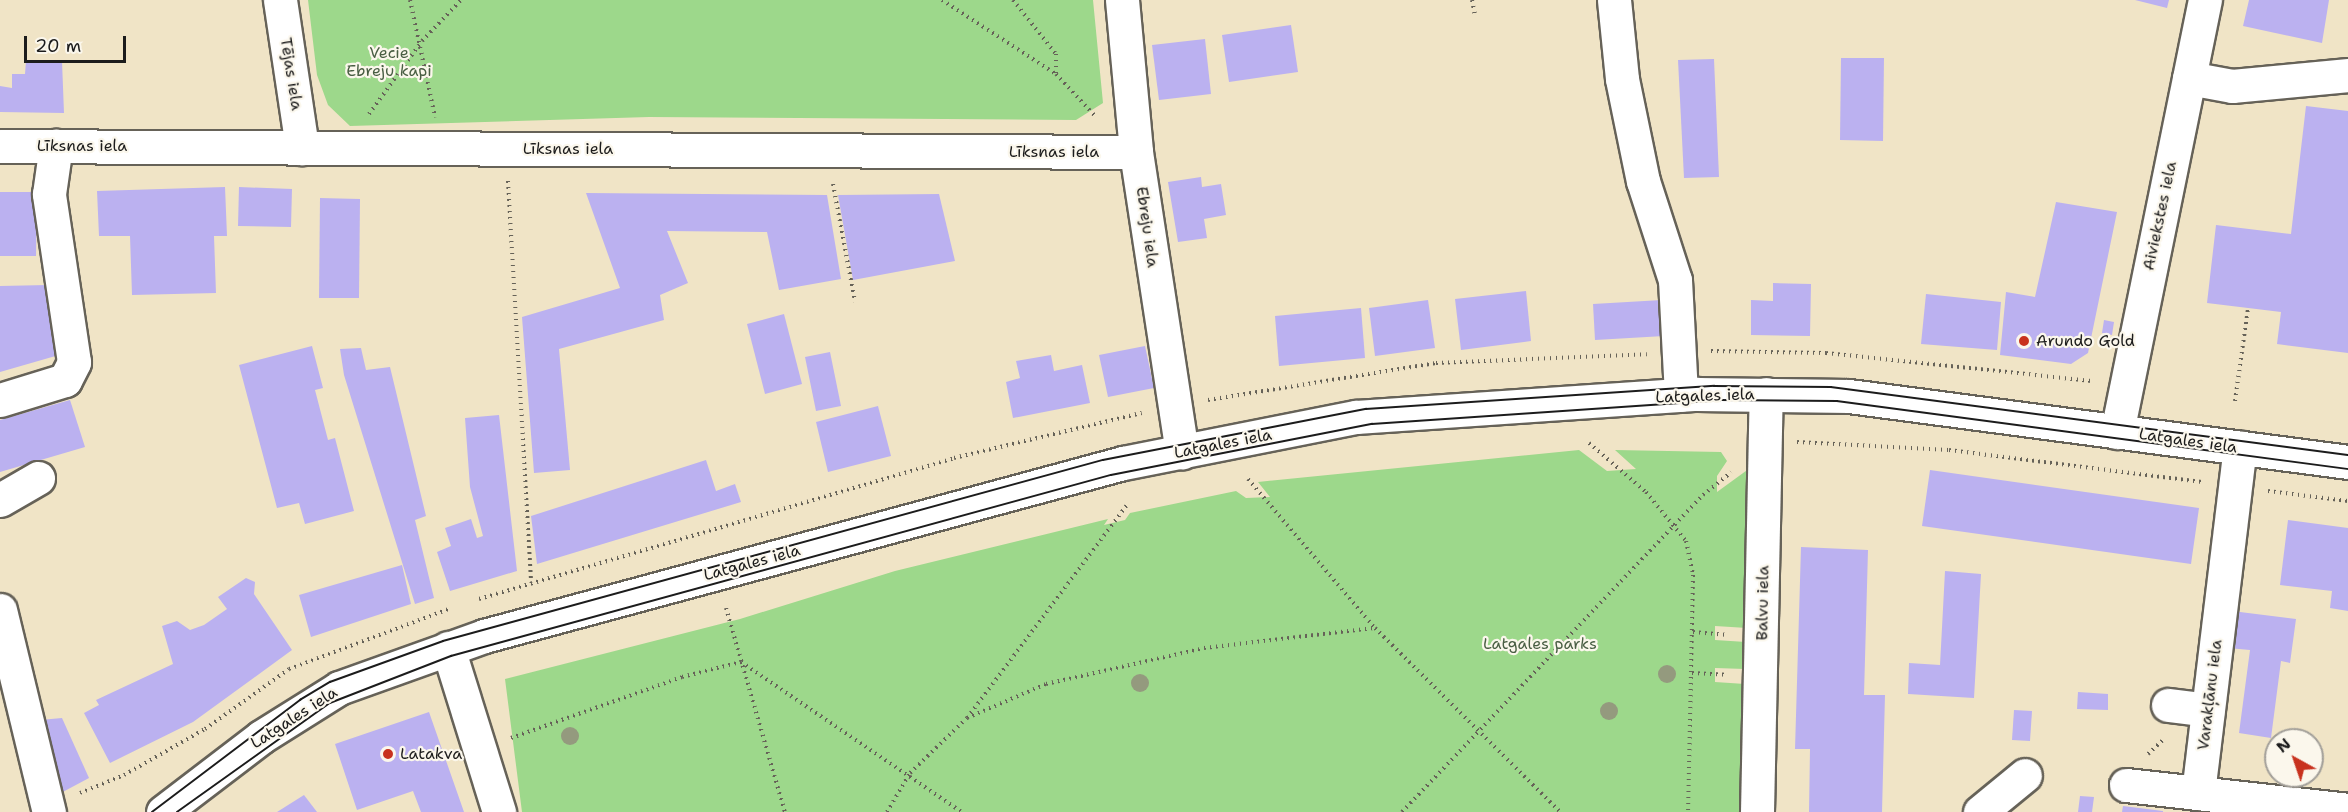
<!DOCTYPE html>
<html>
<head>
<meta charset="utf-8">
<style>
	body { margin:0 }
	#map { position:relative; width:2348px; height:812px; overflow:hidden; background:#f0e4c6; font-family:"Shantell Sans",sans-serif }
	div>[style] { position:absolute }
	[style*='--x'] { left:calc(var(--x)*1px); top:calc(var(--y)*1px); width:calc(var(--w)*1px); rotate:calc(var(--a)*1deg) }
	.green>* { inset:0; background:#9dd88b }
	.building>* { inset:0; background:#bbb1f0 }
	.path>* { height:4px; margin-top:-2px; transform-origin:0; background:repeating-linear-gradient(90deg,#666258 0 1.5px,transparent 0 6px) }
	.roads { filter:drop-shadow(2px 0 #666258) drop-shadow(-2px 0 #666258) drop-shadow(0 2px #666258) drop-shadow(0 -2px #666258) }
	.minor>* { height:33px; margin:-16.5px; padding:0 16.5px; transform-origin:16.5px; border-radius:16.5px; background:#fff }
	.tram>* { height:1.5px; margin:-0.75px; padding:0 0.75px; transform-origin:0.75px; border-radius:0.75px; background:#1c1c1c }
	.trees>* { width:18px; height:18px; margin:-9px; border-radius:50%; background:#949a7e }
	.dots>* { width:16px; height:16px; translate:-50% -50%; box-sizing:border-box; border:3px solid #fbf7ec; border-radius:50% }
	span { translate:-50% -50%; white-space:nowrap; text-align:center; line-height:1.15; -webkit-text-stroke:4.5px #fbf7ec; paint-order:stroke }
	.park-label { font-size:16px; color:#495e43 }
	.street-label { font-size:16px; color:#1c1c1c }
	.poi-label { font-size:16px; color:#1c1c1c }
	.left { translate:0 -50%; text-align:left }
	.north { position:absolute; left:2264px; top:728px; width:60px; height:60px; box-sizing:border-box; background:#fbf7ec; border:2px solid #a29f99; border-radius:50%; rotate:320deg; font-size:16px; font-weight:700; line-height:24px; text-align:center; color:#1c1c1c }
	.north::after { content:''; display:block; margin:auto; width:21px; height:27px; background:#c8321e; clip-path:polygon(50% 0,100% 100%,50% 72%,0 100%) }
	.scale { position:absolute; left:24px; top:36px; width:102px; height:27px; box-sizing:border-box; border:3px solid #1c1c1c; border-top:0; padding-left:8px; font-size:18px; line-height:21px; white-space:nowrap; color:#1c1c1c; -webkit-text-stroke:4px #fbf7ec; paint-order:stroke }
</style>
</head>
<body>
<div id="map">
	<div class="green">
		<i style="clip-path:polygon(308px 0,1093px 0,1103px 103px,1076px 120px,649px 117px,350px 126px,328px 105px,317px 75px)"></i>
		<i style="clip-path:polygon(1579px 450px,1607px 471px,1636px 469px,1615px 450px,1721px 452px,1727px 461px,1717px 476px,1717px 492px,1750px 468px,1747px 628px,1715px 626px,1715px 640px,1746px 642px,1745px 669px,1715px 668px,1715px 682px,1745px 684px,1742px 812px,522px 812px,505px 679px,740px 619px,895px 571px,1108px 519px,1104px 525px,1125px 520px,1130px 513px,1236px 491px,1246px 498px,1270px 497px,1258px 482px)"></i>
	</div>
	<div class="building">
		<i style="clip-path:polygon(2135px 0,2169px 0,2167px 8px)"></i>
		<i style="clip-path:polygon(2249px 0,2329px 0,2322px 43px,2243px 26px)"></i>
		<i style="clip-path:polygon(1291px 25px,1298px 72px,1229px 82px,1222px 35px)"></i>
		<i style="clip-path:polygon(1205px 39px,1211px 94px,1159px 100px,1152px 45px)"></i>
		<i style="clip-path:polygon(1841px 58px,1884px 58px,1883px 141px,1840px 140px)"></i>
		<i style="clip-path:polygon(1714px 59px,1719px 177px,1684px 178px,1678px 60px)"></i>
		<i style="clip-path:polygon(26px 61px,62px 61px,64px 113px,0 112px,0 86px,12px 88px,12px 74px,25px 74px)"></i>
		<i style="clip-path:polygon(2306px 106px,2348px 111px,2348px 353px,2277px 344px,2281px 312px,2207px 303px,2216px 225px,2291px 234px)"></i>
		<i style="clip-path:polygon(1201px 177px,1202px 187px,1221px 184px,1226px 215px,1204px 219px,1207px 238px,1178px 242px,1168px 182px)"></i>
		<i style="clip-path:polygon(225px 187px,227px 236px,214px 236px,216px 293px,132px 295px,130px 236px,99px 236px,97px 191px)"></i>
		<i style="clip-path:polygon(239px 187px,292px 189px,291px 227px,238px 226px)"></i>
		<i style="clip-path:polygon(0 192px,37px 192px,36px 256px,0 256px)"></i>
		<i style="clip-path:polygon(586px 193px,827px 195px,841px 279px,779px 290px,767px 232px,667px 231px,688px 283px,660px 295px,664px 320px,559px 349px,570px 470px,534px 473px,522px 317px,620px 288px)"></i>
		<i style="clip-path:polygon(939px 194px,955px 261px,853px 280px,838px 195px)"></i>
		<i style="clip-path:polygon(320px 198px,360px 199px,359px 298px,319px 298px)"></i>
		<i style="clip-path:polygon(2056px 202px,2117px 212px,2088px 353px,2071px 364px,2000px 355px,2006px 292px,2035px 297px)"></i>
		<i style="clip-path:polygon(1773px 283px,1811px 284px,1810px 336px,1751px 335px,1751px 300px,1773px 301px)"></i>
		<i style="clip-path:polygon(48px 285px,59px 355px,0 372px,0 286px)"></i>
		<i style="clip-path:polygon(1526px 291px,1531px 341px,1461px 350px,1455px 299px)"></i>
		<i style="clip-path:polygon(1926px 294px,2001px 302px,1997px 350px,1921px 344px)"></i>
		<i style="clip-path:polygon(1428px 300px,1435px 348px,1375px 356px,1369px 308px)"></i>
		<i style="clip-path:polygon(1662px 300px,1664px 336px,1595px 340px,1593px 304px)"></i>
		<i style="clip-path:polygon(1361px 308px,1365px 358px,1279px 366px,1275px 316px)"></i>
		<i style="clip-path:polygon(784px 314px,802px 384px,765px 394px,747px 324px)"></i>
		<i style="clip-path:polygon(2104px 320px,2114px 322px,2112px 335px,2102px 333px)"></i>
		<i style="clip-path:polygon(312px 346px,323px 388px,315px 390px,328px 440px,335px 438px,354px 511px,305px 524px,299px 503px,277px 508px,239px 365px)"></i>
		<i style="clip-path:polygon(1145px 346px,1154px 388px,1108px 397px,1099px 355px)"></i>
		<i style="clip-path:polygon(361px 348px,366px 370px,390px 367px,426px 516px,415px 520px,434px 598px,415px 604px,344px 375px,340px 349px)"></i>
		<i style="clip-path:polygon(830px 352px,841px 406px,816px 411px,805px 357px)"></i>
		<i style="clip-path:polygon(1051px 355px,1054px 371px,1082px 365px,1090px 403px,1013px 418px,1006px 382px,1020px 378px,1016px 361px)"></i>
		<i style="clip-path:polygon(70px 400px,85px 447px,0 472px,0 420px)"></i>
		<i style="clip-path:polygon(878px 406px,891px 456px,828px 472px,816px 422px)"></i>
		<i style="clip-path:polygon(499px 415px,517px 571px,450px 591px,437px 552px,451px 546px,445px 528px,471px 519px,477px 538px,483px 536px,470px 487px,465px 418px)"></i>
		<i style="clip-path:polygon(706px 460px,716px 491px,735px 484px,741px 502px,537px 564px,531px 516px)"></i>
		<i style="clip-path:polygon(1930px 470px,2199px 508px,2191px 564px,1922px 526px)"></i>
		<i style="clip-path:polygon(2288px 520px,2348px 528px,2348px 611px,2330px 608px,2332px 591px,2280px 585px)"></i>
		<i style="clip-path:polygon(1801px 547px,1868px 550px,1864px 695px,1885px 695px,1882px 812px,1809px 812px,1810px 749px,1795px 749px)"></i>
		<i style="clip-path:polygon(402px 565px,411px 604px,311px 637px,299px 595px)"></i>
		<i style="clip-path:polygon(1945px 571px,1981px 574px,1974px 698px,1908px 694px,1909px 663px,1940px 665px)"></i>
		<i style="clip-path:polygon(246px 578px,255px 582px,254px 594px,292px 650px,193px 722px,110px 763px,84px 713px,99px 705px,96px 700px,173px 664px,162px 626px,177px 621px,190px 630px,204px 625px,227px 609px,218px 597px)"></i>
		<i style="clip-path:polygon(2232px 611px,2296px 619px,2290px 663px,2281px 661px,2271px 738px,2239px 733px,2250px 650px,2228px 648px)"></i>
		<i style="clip-path:polygon(2078px 692px,2108px 694px,2108px 710px,2077px 709px)"></i>
		<i style="clip-path:polygon(2014px 710px,2032px 711px,2030px 741px,2012px 740px)"></i>
		<i style="clip-path:polygon(429px 712px,464px 812px,421px 812px,413px 791px,357px 810px,335px 744px)"></i>
		<i style="clip-path:polygon(62px 718px,89px 778px,59px 794px,40px 720px)"></i>
		<i style="clip-path:polygon(304px 795px,317px 812px,277px 812px)"></i>
		<i style="clip-path:polygon(2080px 796px,2094px 797px,2092px 812px,2078px 812px)"></i>
		<i style="clip-path:polygon(2123px 806px,2163px 811px,2163px 812px,2122px 812px)"></i>
	</div>
	<div class="path">
		<i style="--x:410;--y:0;--w:120;--a:77.9"></i>
		<i style="--x:942;--y:0;--w:136;--a:33"></i>
		<i style="--x:1056;--y:74;--w:59;--a:47.1"></i>
		<i style="--x:1013;--y:0;--w:69;--a:51.5"></i>
		<i style="--x:1056;--y:54;--w:19;--a:90"></i>
		<i style="--x:1472;--y:0;--w:16;--a:79"></i>
		<i style="--x:369;--y:114;--w:90;--a:-54"></i>
		<i style="--x:422;--y:41;--w:57;--a:-46.4"></i>
		<i style="--x:508;--y:181;--w:402;--a:86.7"></i>
		<i style="--x:833;--y:184;--w:120;--a:79.4"></i>
		<i style="--x:1711;--y:351;--w:115;--a:1"></i>
		<i style="--x:1826;--y:353;--w:267;--a:6"></i>
		<i style="--x:1208;--y:400;--w:231;--a:-9.2"></i>
		<i style="--x:1436;--y:363;--w:211;--a:-2.4"></i>
		<i style="--x:2235;--y:401;--w:94;--a:-82"></i>
		<i style="--x:1797;--y:442;--w:152;--a:3"></i>
		<i style="--x:1949;--y:450;--w:255;--a:7.2"></i>
		<i style="--x:1589;--y:443;--w:75;--a:40.7"></i>
		<i style="--x:1646;--y:492;--w:63;--a:50.8"></i>
		<i style="--x:1686;--y:541;--w:35;--a:78"></i>
		<i style="--x:1693;--y:575;--w:237;--a:91.2"></i>
		<i style="--x:1248;--y:479;--w:196;--a:49.6"></i>
		<i style="--x:1375;--y:628;--w:261;--a:44.8"></i>
		<i style="--x:2268;--y:491;--w:81;--a:7.1"></i>
		<i style="--x:479;--y:599;--w:495;--a:-16.5"></i>
		<i style="--x:954;--y:458;--w:193;--a:-13.5"></i>
		<i style="--x:726;--y:608;--w:212;--a:73.9"></i>
		<i style="--x:1693;--y:632;--w:35;--a:5"></i>
		<i style="--x:1692;--y:673;--w:35;--a:3"></i>
		<i style="--x:967;--y:718;--w:86;--a:-23.3"></i>
		<i style="--x:1046;--y:684;--w:162;--a:-12.8"></i>
		<i style="--x:1204;--y:648;--w:171;--a:-6.7"></i>
		<i style="--x:511;--y:738;--w:182;--a:-19.6"></i>
		<i style="--x:682;--y:677;--w:61;--a:-14.3"></i>
		<i style="--x:741;--y:662;--w:267;--a:34.2"></i>
		<i style="--x:2148;--y:754;--w:23;--a:-43"></i>
		<i style="--x:80;--y:793;--w:48;--a:-22.2"></i>
		<i style="--x:124;--y:775;--w:93;--a:-29.6"></i>
		<i style="--x:205;--y:729;--w:103;--a:-35.5"></i>
		<i style="--x:289;--y:669;--w:171;--a:-20.6"></i>
		<i style="--x:887;--y:812;--w:45;--a:-59.5"></i>
		<i style="--x:910;--y:773;--w:79;--a:-44"></i>
		<i style="--x:967;--y:718;--w:266;--a:-53.1"></i>
		<i style="--x:1402;--y:812;--w:437;--a:-46.5"></i>
		<i style="--x:1703;--y:495;--w:36;--a:-39"></i>
	</div>
	<div class="roads">
		<div class="minor">
			<i style="--x:280;--y:0;--w:150;--a:81.5"></i>
			<i style="--x:1122;--y:0;--w:153;--a:84.7"></i>
			<i style="--x:1136;--y:152;--w:304;--a:81.3"></i>
			<i style="--x:1614;--y:0;--w:79;--a:84.2"></i>
			<i style="--x:1622;--y:79;--w:104;--a:78.4"></i>
			<i style="--x:1643;--y:181;--w:104;--a:72.1"></i>
			<i style="--x:1675;--y:280;--w:115;--a:87"></i>
			<i style="--x:2189;--y:78;--w:44;--a:10.5"></i>
			<i style="--x:2232;--y:86;--w:117;--a:-5.4"></i>
			<i style="--x:0;--y:146;--w:1136;--a:0.3"></i>
			<i style="--x:0;--y:400;--w:68;--a:-17.1"></i>
			<i style="--x:65;--y:380;--w:20;--a:-63"></i>
			<i style="--x:74;--y:362;--w:170;--a:-98.5"></i>
			<i style="--x:49;--y:194;--w:49;--a:-81.9"></i>
			<i style="--x:2117;--y:432;--w:441;--a:-78.5"></i>
			<i style="--x:0;--y:500;--w:44;--a:-30.1"></i>
			<i style="--x:0;--y:610;--w:208;--a:76.4"></i>
			<i style="--x:448;--y:648;--w:172;--a:72.7"></i>
			<i style="--x:2168;--y:705;--w:40;--a:7.1"></i>
			<i style="--x:2126;--y:785;--w:223;--a:6.4"></i>
			<i style="--x:2198;--y:793;--w:348;--a:-83.1"></i>
			<i style="--x:163;--y:812;--w:123;--a:-37.4"></i>
			<i style="--x:261;--y:737;--w:92;--a:-32.1"></i>
			<i style="--x:339;--y:688;--w:154;--a:-19.7"></i>
			<i style="--x:484;--y:636;--w:662;--a:-15.15"></i>
			<i style="--x:1123;--y:463;--w:237;--a:-11.2"></i>
			<i style="--x:1356;--y:417;--w:342;--a:-3.9"></i>
			<i style="--x:1697;--y:394;--w:152;--a:0.8"></i>
			<i style="--x:1849;--y:396;--w:503;--a:7.53"></i>
			<i style="--x:1757;--y:812;--w:418;--a:-88.8"></i>
			<i style="--x:1980;--y:812;--w:58;--a:-39.4"></i>
		</div>
	</div>
	<div class="tram">
		<i style="--x:152;--y:812;--w:186;--a:-37.1"></i>
		<i style="--x:300;--y:700;--w:35;--a:-31"></i>
		<i style="--x:330;--y:682;--w:120;--a:-19.9"></i>
		<i style="--x:443;--y:641;--w:684;--a:-15.34"></i>
		<i style="--x:1103;--y:460;--w:268;--a:-11"></i>
		<i style="--x:1366;--y:409;--w:349;--a:-3.8"></i>
		<i style="--x:1714;--y:386;--w:117;--a:0.5"></i>
		<i style="--x:1831;--y:387;--w:521;--a:7.49"></i>
		<i style="--x:177;--y:812;--w:188;--a:-35.5"></i>
		<i style="--x:330;--y:703;--w:130;--a:-21.2"></i>
		<i style="--x:451;--y:656;--w:684;--a:-15.34"></i>
		<i style="--x:1111;--y:475;--w:266;--a:-11.1"></i>
		<i style="--x:1372;--y:424;--w:349;--a:-3.9"></i>
		<i style="--x:1720;--y:400;--w:117;--a:0.5"></i>
		<i style="--x:1837;--y:401;--w:516;--a:7.58"></i>
	</div>
	<div class="trees">
		<i style="left:1667px;top:674px"></i>
		<i style="left:1140px;top:683px"></i>
		<i style="left:1609px;top:711px"></i>
		<i style="left:570px;top:736px"></i>
	</div>
	<div class="dots">
		<i style="left:2024px;top:341px;background:#c8321e"></i>
		<i style="left:388px;top:754px;background:#c8321e"></i>
	</div>
	<div class="park-label">
		<span style="left:389px;top:62px">Vecie<br>Ebreju kapi</span>
		<span style="left:1540px;top:644px">Latgales parks</span>
	</div>
	<div class="street-label">
		<span style="left:291px;top:74px;rotate:81deg">Tējas iela</span>
		<span style="left:82px;top:146px">Līksnas iela</span>
		<span style="left:568px;top:149px">Līksnas iela</span>
		<span style="left:1054px;top:152px">Līksnas iela</span>
		<span style="left:2160px;top:216px;rotate:-78deg">Aiviekstes iela</span>
		<span style="left:1147px;top:227px;rotate:82deg">Ebreju iela</span>
		<span style="left:1705px;top:396px;rotate:-2deg">Latgales iela</span>
		<span style="left:2188px;top:441px;rotate:8deg">Latgales iela</span>
		<span style="left:1223px;top:444px;rotate:-11deg">Latgales iela</span>
		<span style="left:752px;top:563px;rotate:-15deg">Latgales iela</span>
		<span style="left:1763px;top:603px;rotate:-89deg">Balvu iela</span>
		<span style="left:2210px;top:695px;rotate:-83deg">Varakļānu iela</span>
		<span style="left:294px;top:718px;rotate:-33deg">Latgales iela</span>
	</div>
	<div class="poi-label">
		<span class="left" style="left:2036px;top:341px">Arundo Gold</span>
		<span class="left" style="left:400px;top:754px">Latakva</span>
	</div>
	<div class="north">N</div>
	<div class="scale">20 m</div>
</div>
</body>
</html>
